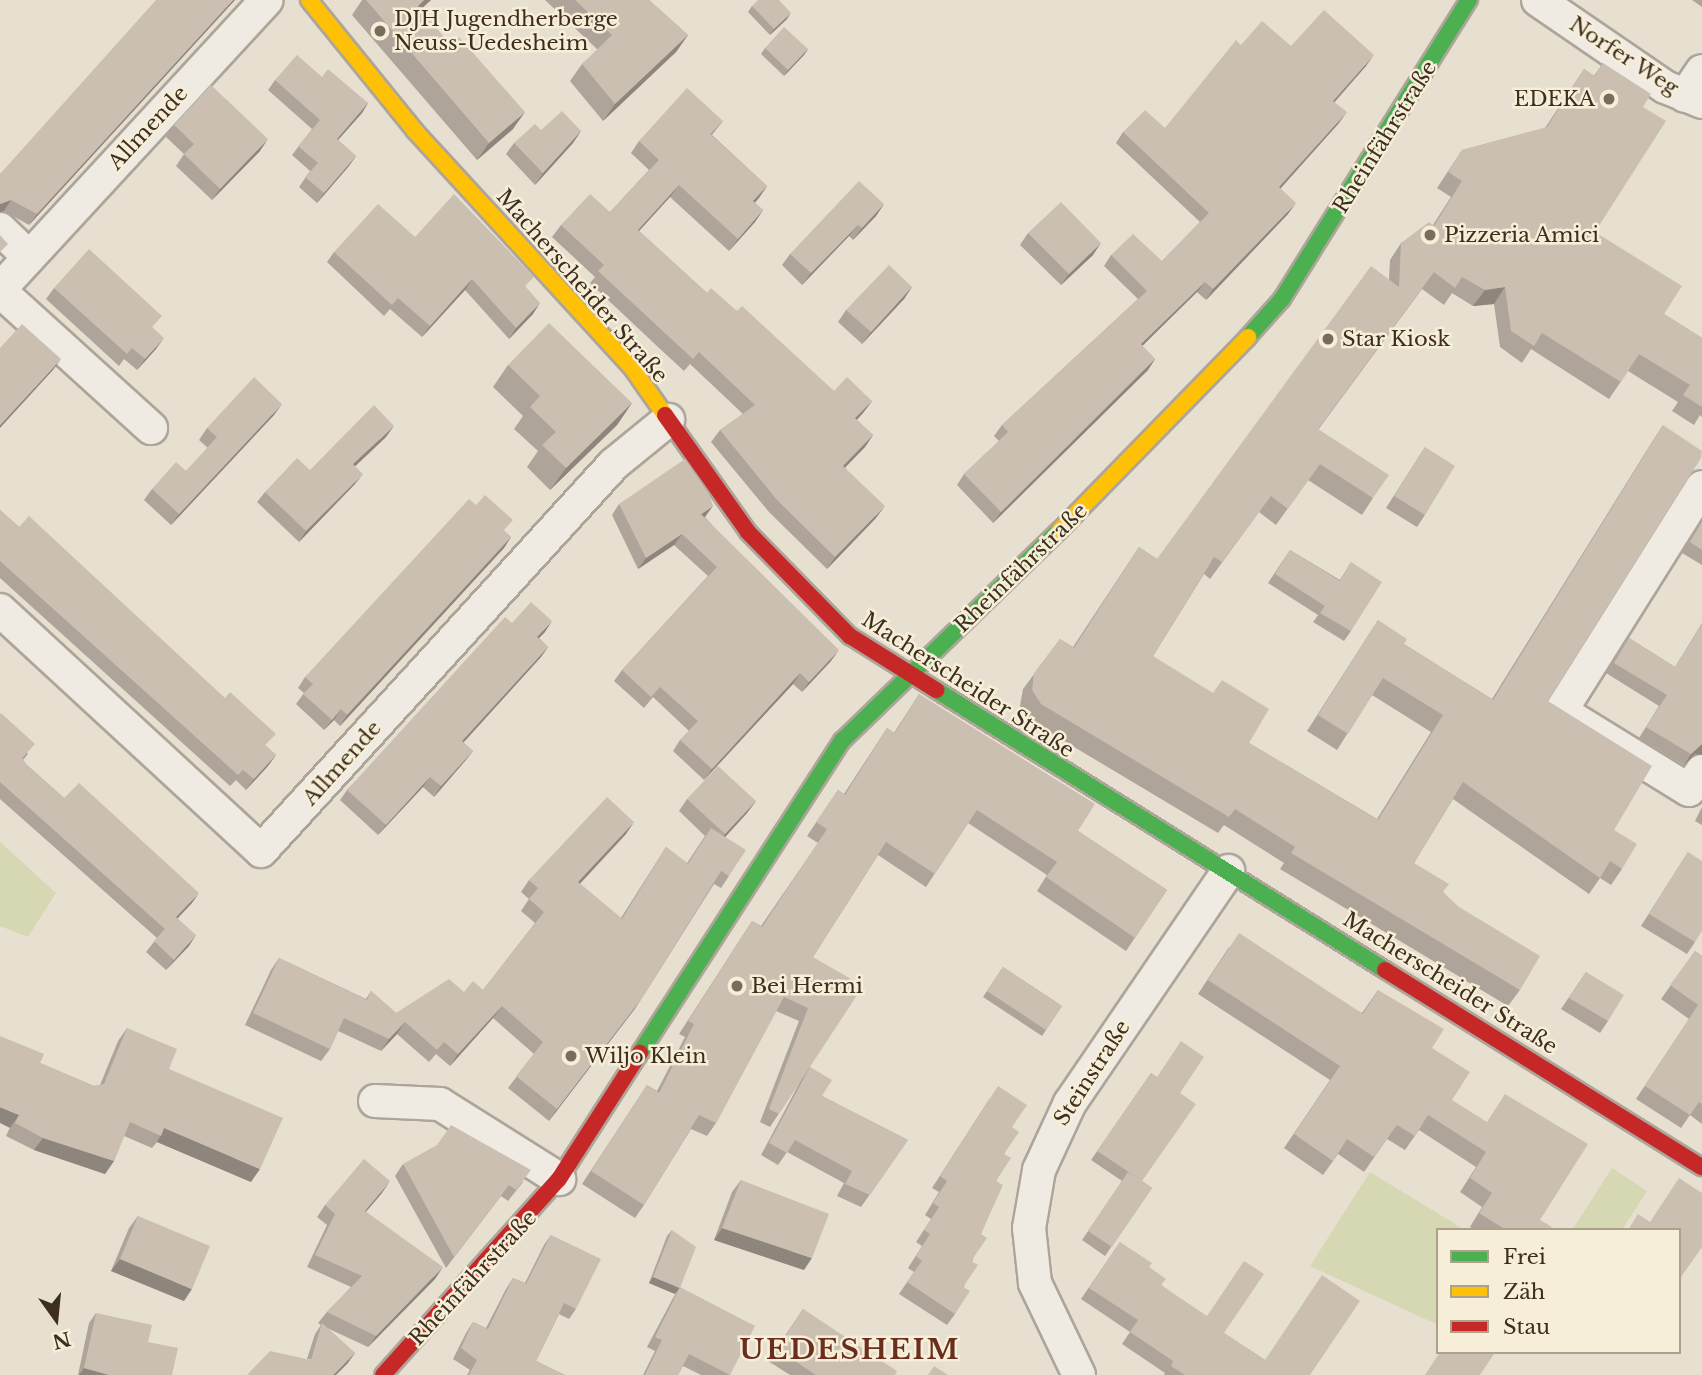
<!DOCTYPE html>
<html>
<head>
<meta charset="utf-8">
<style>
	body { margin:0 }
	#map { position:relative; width:1702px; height:1375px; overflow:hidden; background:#e7e0d1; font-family:"Libre Baskerville",serif }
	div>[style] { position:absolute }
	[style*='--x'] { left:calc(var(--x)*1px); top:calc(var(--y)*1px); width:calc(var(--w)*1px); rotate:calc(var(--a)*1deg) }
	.green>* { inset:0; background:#d6d7b3 }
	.roads { filter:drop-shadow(2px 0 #ada599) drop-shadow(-2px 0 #ada599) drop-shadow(0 2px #ada599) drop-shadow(0 -2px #ada599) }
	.street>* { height:32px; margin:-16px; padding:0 16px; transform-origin:16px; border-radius:16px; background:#efebe3 }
	.fast>* { height:16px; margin:-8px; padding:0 8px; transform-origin:8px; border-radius:8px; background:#4caf50 }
	.slow>* { height:16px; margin:-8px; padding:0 8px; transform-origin:8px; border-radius:8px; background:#ffc107 }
	.jam>* { height:16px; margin:-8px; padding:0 8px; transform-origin:8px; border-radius:8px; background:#c62828 }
	.wall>* { inset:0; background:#afa499 }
	.shaded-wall>* { inset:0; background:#8e867d }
	.building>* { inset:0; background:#cbbfb2 }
	.dots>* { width:19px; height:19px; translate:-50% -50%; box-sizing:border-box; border:4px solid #f7eed8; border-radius:50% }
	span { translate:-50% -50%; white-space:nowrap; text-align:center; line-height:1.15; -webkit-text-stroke:5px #f7eed8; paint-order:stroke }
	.poi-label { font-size:21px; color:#3d2e20 }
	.left { translate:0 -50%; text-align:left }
	.right { translate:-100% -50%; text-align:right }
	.street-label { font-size:21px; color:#3d2e20 }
	.district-label { font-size:28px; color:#6b2e1e; font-weight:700; letter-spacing:2px }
	.legend { position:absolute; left:1436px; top:1228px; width:245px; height:126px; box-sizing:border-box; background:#f7eed8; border:2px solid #ada18e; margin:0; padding:9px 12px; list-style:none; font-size:21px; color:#3d2e20 }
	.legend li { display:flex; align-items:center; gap:14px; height:35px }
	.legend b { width:35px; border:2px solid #ada18e }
	.north { position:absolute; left:21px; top:1284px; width:70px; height:70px; -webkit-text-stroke:5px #f7eed8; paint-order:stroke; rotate:165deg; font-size:19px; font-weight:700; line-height:28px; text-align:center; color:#3d2e20 }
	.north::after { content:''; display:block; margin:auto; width:24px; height:32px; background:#3d2e20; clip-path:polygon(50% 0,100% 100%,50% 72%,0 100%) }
</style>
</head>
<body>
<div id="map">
	<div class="green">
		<i style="clip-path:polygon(0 842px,56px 893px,28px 937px,0 926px)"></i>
		<i style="clip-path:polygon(1612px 1168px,1647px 1191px,1622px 1230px,1572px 1230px)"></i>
		<i style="clip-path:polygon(1370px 1172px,1465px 1230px,1438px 1230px,1438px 1325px,1310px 1266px)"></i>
	</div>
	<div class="roads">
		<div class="street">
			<i style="--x:1538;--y:0;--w:154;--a:34.4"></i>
			<i style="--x:1665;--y:87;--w:40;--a:22"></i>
			<i style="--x:1685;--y:96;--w:30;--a:-56"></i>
			<i style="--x:0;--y:229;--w:40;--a:44"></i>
			<i style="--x:0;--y:289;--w:393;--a:-47.3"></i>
			<i style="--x:0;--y:291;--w:204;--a:42.2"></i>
			<i style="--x:1702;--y:487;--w:265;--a:122.2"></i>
			<i style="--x:1561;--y:711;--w:150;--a:31.7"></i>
			<i style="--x:1689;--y:790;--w:23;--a:-56"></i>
			<i style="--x:0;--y:610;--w:355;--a:42.7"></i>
			<i style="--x:261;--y:851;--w:524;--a:-47.63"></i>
			<i style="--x:614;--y:464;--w:70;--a:-39.2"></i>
			<i style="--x:375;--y:1101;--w:65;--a:2.6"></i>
			<i style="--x:440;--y:1104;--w:141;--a:32.2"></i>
			<i style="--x:1079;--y:1375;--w:102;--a:-115.6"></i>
			<i style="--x:1035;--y:1283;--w:55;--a:-96.2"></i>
			<i style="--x:1029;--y:1228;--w:59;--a:-80.2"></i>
			<i style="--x:1039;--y:1170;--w:74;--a:-65.2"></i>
			<i style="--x:1070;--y:1103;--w:281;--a:-55.7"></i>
		</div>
		<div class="fast">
			<i style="--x:1248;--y:337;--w:51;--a:-48.2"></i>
			<i style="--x:1282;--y:299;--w:353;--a:-58"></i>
			<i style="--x:936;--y:690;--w:529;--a:31.95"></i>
			<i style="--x:640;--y:1053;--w:372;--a:-57.1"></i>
			<i style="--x:842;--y:741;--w:302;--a:-44.1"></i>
		</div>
		<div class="slow">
			<i style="--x:309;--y:0;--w:169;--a:51"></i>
			<i style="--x:415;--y:131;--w:321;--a:47.5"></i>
			<i style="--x:632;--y:368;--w:57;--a:54.9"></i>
			<i style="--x:1059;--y:531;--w:271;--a:-45.7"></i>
		</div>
		<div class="jam">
			<i style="--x:665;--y:415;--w:143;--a:54.6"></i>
			<i style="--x:748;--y:532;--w:146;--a:45.6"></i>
			<i style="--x:850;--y:636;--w:102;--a:32.1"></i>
			<i style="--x:1385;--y:970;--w:373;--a:31.9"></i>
			<i style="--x:383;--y:1375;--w:263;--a:-48.1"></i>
			<i style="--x:559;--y:1179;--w:150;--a:-57.3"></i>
		</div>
	</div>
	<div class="wall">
		<i style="clip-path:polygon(235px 0,29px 225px,4px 211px,0 212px,0 174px)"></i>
		<i style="clip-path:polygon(362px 0,431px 0,421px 9px,513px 129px,477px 160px,352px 15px)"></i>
		<i style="clip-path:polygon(545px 0,649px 0,688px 35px,676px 52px,603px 121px,570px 81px,582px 64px,598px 50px)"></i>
		<i style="clip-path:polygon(1692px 0,1702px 0,1702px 7px)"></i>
		<i style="clip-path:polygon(752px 6px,787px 19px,770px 35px,748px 12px)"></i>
		<i style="clip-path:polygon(1241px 45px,1291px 46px,1366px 66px,1335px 102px,1339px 123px,1280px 188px,1288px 214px,1206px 300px,1197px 292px,1142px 346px,1155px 359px,1148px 370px,993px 523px,957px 485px,964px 474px,999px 441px,994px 436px,1002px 425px,1138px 299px,1104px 266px,1111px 255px,1162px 261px,1200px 222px,1116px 143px,1123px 132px,1165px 128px)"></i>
		<i style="clip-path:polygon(765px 48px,808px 49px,804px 55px,784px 76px,761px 54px)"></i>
		<i style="clip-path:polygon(1603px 63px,1643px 107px,1595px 232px,1664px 314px,1702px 338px,1702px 417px,1700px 415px,1694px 425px,1672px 411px,1678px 402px,1628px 371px,1609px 399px,1531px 349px,1522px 363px,1500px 347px,1494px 304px,1473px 306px,1452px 293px,1444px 305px,1422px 289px,1318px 430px,1373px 498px,1362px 515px,1308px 480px,1276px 525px,1259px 512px,1210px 579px,1204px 574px,1153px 656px,1249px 743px,1377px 819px,1431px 732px,1372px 695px,1337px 750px,1307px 731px,1378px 620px,1404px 644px,1492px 699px,1652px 442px,1663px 425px,1548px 701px,1614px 830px,1622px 869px,1611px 885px,1600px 878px,1589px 894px,1453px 799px,1414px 863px,1443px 892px,1520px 990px,1508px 1006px,1280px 869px,1284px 863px,1224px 825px,1218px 833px,1029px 720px,1020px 706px,1023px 689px,1060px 639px,1073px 647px,1139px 547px,1157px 559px,1389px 279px,1390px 260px,1401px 243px,1433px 225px,1451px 197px,1437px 188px,1462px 150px,1545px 128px,1584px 69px,1594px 76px)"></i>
		<i style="clip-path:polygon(322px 77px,368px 103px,362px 113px,338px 140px,356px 156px,349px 166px,317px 203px,299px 187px,310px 171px,292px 155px,312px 129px,268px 90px,275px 80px)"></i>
		<i style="clip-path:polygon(723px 121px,712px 135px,767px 186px,755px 203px,763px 210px,755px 222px,729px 251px,670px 197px,639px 231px,707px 293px,737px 311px,834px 391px,872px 401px,863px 413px,857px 420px,873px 435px,865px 447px,845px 467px,876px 518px,827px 569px,769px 512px,711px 442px,720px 430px,743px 414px,690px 364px,684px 371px,658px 347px,590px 283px,595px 277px,552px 237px,561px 225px,610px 212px,649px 170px,631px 153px,639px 141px)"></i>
		<i style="clip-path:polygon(174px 125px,260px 151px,212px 200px,176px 166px,184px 154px,166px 137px)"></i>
		<i style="clip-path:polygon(541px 130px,581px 131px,573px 143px,535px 185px,506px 154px,514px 143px)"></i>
		<i style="clip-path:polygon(884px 204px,876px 216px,853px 240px,849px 236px,802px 285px,782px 265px,790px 254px)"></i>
		<i style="clip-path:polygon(1028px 233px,1093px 255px,1061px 285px,1020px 245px)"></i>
		<i style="clip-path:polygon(415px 237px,526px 287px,533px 314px,509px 339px,465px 290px,422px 337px,390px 309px,384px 316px,327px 262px,334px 252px)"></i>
		<i style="clip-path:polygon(912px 287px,904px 299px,862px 344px,838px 322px,846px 310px)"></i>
		<i style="clip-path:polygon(54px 288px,153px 328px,156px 349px,137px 370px,124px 359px,119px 366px,46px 299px)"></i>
		<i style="clip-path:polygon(508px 365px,632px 403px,617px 425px,550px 490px,527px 467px,538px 451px,514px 429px,523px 416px,493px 387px)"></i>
		<i style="clip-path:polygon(274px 415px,171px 525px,144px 500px,152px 489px,186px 471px,208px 448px,199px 440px,207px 428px)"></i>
		<i style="clip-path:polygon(386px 437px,355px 466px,355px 484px,299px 542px,257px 502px,265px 492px,310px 470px)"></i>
		<i style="clip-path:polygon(1425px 447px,1425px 515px,1417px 527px,1386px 508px)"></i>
		<i style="clip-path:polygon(619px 504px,705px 517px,831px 661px,802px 692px,793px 684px,704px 780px,673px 751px,680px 740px,689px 731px,653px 697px,644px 708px,614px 681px,622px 670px,708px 576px,674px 545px,638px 569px,612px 515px)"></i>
		<i style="clip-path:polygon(0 510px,276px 755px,268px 766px,246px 790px,236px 780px,230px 786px,0 578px)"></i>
		<i style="clip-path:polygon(1702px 520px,1702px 565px,1682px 553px)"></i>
		<i style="clip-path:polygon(505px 532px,511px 537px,504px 548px,340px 726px,334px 720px,324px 730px,296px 704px,304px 693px,298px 688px,305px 677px)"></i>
		<i style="clip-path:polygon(1290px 550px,1340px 580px,1351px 562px,1351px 631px,1344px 641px,1313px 622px,1318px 615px,1268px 583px)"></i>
		<i style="clip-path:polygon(512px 623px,545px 632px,539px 638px,548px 647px,541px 657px,463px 742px,473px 751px,465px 761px,434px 797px,423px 787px,378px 835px,340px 800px,347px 790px)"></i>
		<i style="clip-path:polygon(1702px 623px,1702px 755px,1695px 754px,1684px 765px,1639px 738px,1659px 706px,1606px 673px,1629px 638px,1675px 667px)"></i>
		<i style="clip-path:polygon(919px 694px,1078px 831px,1167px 890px,1126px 951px,1037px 891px,1047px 875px,968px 823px,926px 887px,878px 855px,813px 957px,810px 1067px,822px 1096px,908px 1140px,861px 1207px,837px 1196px,844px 1183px,787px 1152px,778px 1165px,761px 1155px,801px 1080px,770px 1127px,760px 1122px,799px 1021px,776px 1011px,716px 1123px,707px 1136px,691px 1129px,644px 1205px,635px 1218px,582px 1184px,647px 1085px,657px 1091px,685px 1037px,679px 1034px,752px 921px,761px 926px,818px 843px,807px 836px,838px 790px,844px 794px,887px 728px,894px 733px)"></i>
		<i style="clip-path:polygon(0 714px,28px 754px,23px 760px,27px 765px,64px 798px,192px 903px,178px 918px,189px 946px,166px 970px,146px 952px,157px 938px,0 799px)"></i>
		<i style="clip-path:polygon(687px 799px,756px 801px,747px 813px,725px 837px,729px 876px,721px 888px,714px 884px,642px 998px,549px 1121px,508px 1088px,534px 1054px,493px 1018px,450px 1066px,436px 1054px,429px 1062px,397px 1034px,381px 1051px,338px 1031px,330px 1049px,321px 1061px,245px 1025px,271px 970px,279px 958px,366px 999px,371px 991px,396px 1013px,464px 992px,483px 990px,535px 923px,521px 911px,529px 899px,521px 892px,529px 880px,626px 834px,580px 884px,621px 918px,666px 847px,687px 863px,705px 836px,679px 811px)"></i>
		<i style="clip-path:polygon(1702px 807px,1702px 825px,1695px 821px)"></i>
		<i style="clip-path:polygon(1688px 852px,1695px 942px,1687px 954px,1641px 926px)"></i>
		<i style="clip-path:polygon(1229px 947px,1362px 1013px,1378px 990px,1432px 1048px,1452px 1100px,1540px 1220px,1550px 1230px,1474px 1230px,1470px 1227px,1482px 1207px,1460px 1192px,1476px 1167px,1419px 1130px,1405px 1150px,1387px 1139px,1364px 1172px,1338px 1154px,1323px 1175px,1284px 1148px,1330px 1080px,1198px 994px)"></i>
		<i style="clip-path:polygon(1695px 951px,1702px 956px,1702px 1124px,1690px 1115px,1681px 1128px,1636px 1099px,1689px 1019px,1661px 999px)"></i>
		<i style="clip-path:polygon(1003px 967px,1062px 1006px,1042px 1036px,983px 997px)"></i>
		<i style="clip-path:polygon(1586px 972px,1608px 1021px,1600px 1033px,1561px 1009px)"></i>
		<i style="clip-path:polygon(127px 1028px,169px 1069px,251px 1182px,157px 1142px,152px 1148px,124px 1136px,114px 1161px,105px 1174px,34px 1150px,6px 1136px,40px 1063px,94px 1086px,100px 1085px,118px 1041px)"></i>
		<i style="clip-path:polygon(1151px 1073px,1180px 1093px,1142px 1181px,1152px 1188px,1105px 1256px,1082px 1240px,1122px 1181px,1091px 1160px)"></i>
		<i style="clip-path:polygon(990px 1098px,1012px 1127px,981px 1234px,955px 1314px,947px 1325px,899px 1294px,914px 1272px,908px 1268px,922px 1246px,916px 1242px,931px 1219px,925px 1215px,939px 1192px,932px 1188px)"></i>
		<i style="clip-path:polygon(403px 1164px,523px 1182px,508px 1201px,501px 1196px,446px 1268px,395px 1176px)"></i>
		<i style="clip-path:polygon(741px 1180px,804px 1270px,714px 1240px,732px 1192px)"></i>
		<i style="clip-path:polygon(382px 1193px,366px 1212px,435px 1279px,368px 1347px,327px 1328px,355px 1353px,347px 1364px,307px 1359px,315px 1334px,321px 1325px,318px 1323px,327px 1312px,351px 1287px,307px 1267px,327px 1225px,317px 1217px,325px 1205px)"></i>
		<i style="clip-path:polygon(138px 1216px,184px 1301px,111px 1271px,129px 1228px)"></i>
		<i style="clip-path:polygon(672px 1230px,675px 1294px,649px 1283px,667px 1236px)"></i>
		<i style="clip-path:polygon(551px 1235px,576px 1309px,569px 1319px,559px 1314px,536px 1361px,565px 1375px,467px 1375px,470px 1370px,453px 1359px,466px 1333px,473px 1322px,486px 1328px,506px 1289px,513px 1278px,525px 1283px,544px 1245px)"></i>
		<i style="clip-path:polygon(1120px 1242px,1149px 1267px,1161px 1285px,1224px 1333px,1265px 1360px,1310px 1375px,1164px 1375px,1165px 1373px,1122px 1344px,1130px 1332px,1081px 1299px)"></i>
		<i style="clip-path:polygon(680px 1287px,730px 1375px,701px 1375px,683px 1366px,678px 1375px,643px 1375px,655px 1351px,647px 1347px,673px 1298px)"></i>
		<i style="clip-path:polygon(803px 1309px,895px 1375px,790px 1375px,768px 1361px)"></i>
		<i style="clip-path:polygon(96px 1313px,148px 1342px,172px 1375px,78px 1375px,89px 1323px)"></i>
	</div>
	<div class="shaded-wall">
		<i style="clip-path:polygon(233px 0,235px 0,29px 225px,37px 214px)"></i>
		<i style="clip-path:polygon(424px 0,431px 0,406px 23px,418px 6px)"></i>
		<i style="clip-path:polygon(791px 13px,787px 19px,770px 35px,774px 29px)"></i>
		<i style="clip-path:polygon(688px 35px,676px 52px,603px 121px,615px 104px)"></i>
		<i style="clip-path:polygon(808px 49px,804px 55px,784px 76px,788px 70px)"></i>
		<i style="clip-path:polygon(1374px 55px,1366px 66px,1326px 111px,1333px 101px)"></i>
		<i style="clip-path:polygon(368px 103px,362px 113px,330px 149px,337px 139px)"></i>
		<i style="clip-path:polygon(525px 112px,513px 129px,477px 160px,489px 143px)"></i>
		<i style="clip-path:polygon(1347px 112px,1339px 123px,1272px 198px,1279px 187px)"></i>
		<i style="clip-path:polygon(581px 131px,573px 143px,535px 185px,543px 173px)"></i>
		<i style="clip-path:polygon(268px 139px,260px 151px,212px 200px,220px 189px)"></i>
		<i style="clip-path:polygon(356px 156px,349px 166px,317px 203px,324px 193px)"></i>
		<i style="clip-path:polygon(679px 185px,670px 197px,629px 242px,638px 230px)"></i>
		<i style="clip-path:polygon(767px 186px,759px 198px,745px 213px,753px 201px)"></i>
		<i style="clip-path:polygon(11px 200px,4px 211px,0 212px,0 204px)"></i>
		<i style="clip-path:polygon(1296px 203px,1288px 214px,1206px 300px,1213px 289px)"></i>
		<i style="clip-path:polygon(884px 204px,876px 216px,853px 240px,862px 228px)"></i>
		<i style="clip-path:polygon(763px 210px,755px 222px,729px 251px,738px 239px)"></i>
		<i style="clip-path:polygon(858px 225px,849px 236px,802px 285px,811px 273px)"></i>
		<i style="clip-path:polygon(1101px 243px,1093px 255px,1061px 285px,1069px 274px)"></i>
		<i style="clip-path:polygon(472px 279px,465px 290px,422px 337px,430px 326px)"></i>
		<i style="clip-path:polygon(1205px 282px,1197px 292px,1133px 355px,1141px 344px)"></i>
		<i style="clip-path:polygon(912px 287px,904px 299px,862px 344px,871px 332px)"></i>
		<i style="clip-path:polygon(1505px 287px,1494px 304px,1473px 306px,1485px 290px)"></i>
		<i style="clip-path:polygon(540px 303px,533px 314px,509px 339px,516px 328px)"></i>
		<i style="clip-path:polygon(164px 338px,156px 349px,137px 370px,145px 359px)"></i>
		<i style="clip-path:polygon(61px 359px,53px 370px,0 428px,0 425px)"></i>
		<i style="clip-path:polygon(1155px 359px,1148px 370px,993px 523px,1001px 512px)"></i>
		<i style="clip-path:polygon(872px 401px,863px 413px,847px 430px,855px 418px)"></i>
		<i style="clip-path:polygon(632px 403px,617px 425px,550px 490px,566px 468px)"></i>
		<i style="clip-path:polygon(282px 404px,274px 415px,171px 525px,179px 514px)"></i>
		<i style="clip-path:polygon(394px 426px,386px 437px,346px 475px,353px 464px)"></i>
		<i style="clip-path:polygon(873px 435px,865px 447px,835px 478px,843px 466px)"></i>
		<i style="clip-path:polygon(363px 474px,355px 484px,299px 542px,306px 531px)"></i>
		<i style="clip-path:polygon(713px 506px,705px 517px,693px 524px,701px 514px)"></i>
		<i style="clip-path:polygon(885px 506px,876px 518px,827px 569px,835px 557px)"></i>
		<i style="clip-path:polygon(682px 534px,674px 545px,638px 569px,646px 558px)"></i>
		<i style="clip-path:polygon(511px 537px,504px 548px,340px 726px,347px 715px)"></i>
		<i style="clip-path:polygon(552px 621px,545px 632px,530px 647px,537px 637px)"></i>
		<i style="clip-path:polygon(548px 647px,541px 657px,455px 752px,462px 741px)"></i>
		<i style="clip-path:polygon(839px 650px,831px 661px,802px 692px,809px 682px)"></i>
		<i style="clip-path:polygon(800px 673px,793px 684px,704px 780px,712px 769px)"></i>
		<i style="clip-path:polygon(341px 709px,334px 720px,324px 730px,332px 720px)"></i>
		<i style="clip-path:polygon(1702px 744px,1702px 755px,1695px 754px,1684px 765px,1691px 754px)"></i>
		<i style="clip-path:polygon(473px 751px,465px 761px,434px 797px,441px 786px)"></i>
		<i style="clip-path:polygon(276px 755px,268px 766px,246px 790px,254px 779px)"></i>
		<i style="clip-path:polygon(430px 777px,423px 787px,378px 835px,386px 825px)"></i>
		<i style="clip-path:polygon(756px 801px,747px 813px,717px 846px,725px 834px)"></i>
		<i style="clip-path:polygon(634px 822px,626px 834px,570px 894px,578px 882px)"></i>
		<i style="clip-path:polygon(199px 893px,192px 903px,169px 927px,176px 917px)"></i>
		<i style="clip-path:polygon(196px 935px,189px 946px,166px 970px,174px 960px)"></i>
		<i style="clip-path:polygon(642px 998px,634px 1010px,549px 1121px,557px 1109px)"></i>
		<i style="clip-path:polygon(502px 1006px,493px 1018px,450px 1066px,458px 1054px)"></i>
		<i style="clip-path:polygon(405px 1022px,397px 1034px,381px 1051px,389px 1039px)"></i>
		<i style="clip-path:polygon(0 1107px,19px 1115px,10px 1128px,0 1123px)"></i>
		<i style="clip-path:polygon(164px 1128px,260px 1169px,251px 1182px,157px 1142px)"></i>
		<i style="clip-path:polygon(43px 1138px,114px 1161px,105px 1174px,34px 1150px)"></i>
		<i style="clip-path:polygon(390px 1181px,382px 1193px,356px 1223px,365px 1211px)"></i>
		<i style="clip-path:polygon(722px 1228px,812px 1258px,804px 1270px,714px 1240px)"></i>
		<i style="clip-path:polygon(120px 1259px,192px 1289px,184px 1301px,111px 1271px)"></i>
		<i style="clip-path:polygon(443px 1267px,435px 1279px,368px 1347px,376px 1336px)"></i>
		<i style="clip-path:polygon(653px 1277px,680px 1288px,675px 1294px,649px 1283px)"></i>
		<i style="clip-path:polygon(355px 1353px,347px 1364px,336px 1375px,333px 1375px)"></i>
		<i style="clip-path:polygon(84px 1368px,109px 1375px,79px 1375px)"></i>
	</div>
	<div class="building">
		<i style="clip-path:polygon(156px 0,233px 0,37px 214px,11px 200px,0 204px,0 174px)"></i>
		<i style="clip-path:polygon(366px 0,424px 0,418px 6px,450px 44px,459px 37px,525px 112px,489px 143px)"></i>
		<i style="clip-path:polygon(575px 0,649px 0,688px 35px,615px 104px,582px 64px,612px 35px)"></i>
		<i style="clip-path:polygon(758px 0,779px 0,791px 13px,774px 29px,752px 6px)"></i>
		<i style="clip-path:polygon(1324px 10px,1374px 55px,1333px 101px,1347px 112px,1279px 187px,1296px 203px,1213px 289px,1205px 282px,1141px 344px,1155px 359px,1001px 512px,964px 474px,1008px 432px,1002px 425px,1147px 291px,1111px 255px,1133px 234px,1162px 261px,1209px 213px,1123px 132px,1145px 110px,1165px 128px,1236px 40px,1241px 45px,1262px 21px,1291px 46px)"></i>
		<i style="clip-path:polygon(784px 27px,808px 49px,788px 70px,765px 48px)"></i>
		<i style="clip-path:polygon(297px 55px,322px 77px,328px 69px,368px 103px,337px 139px,356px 156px,324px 193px,305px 177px,318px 163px,298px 146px,320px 120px,275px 80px)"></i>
		<i style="clip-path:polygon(1603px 63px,1651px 94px,1643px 107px,1666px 121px,1595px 232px,1682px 286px,1664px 314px,1702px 338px,1702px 407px,1683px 395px,1690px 385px,1639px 354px,1621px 382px,1542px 333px,1534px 346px,1511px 331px,1505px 287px,1485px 290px,1462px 277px,1455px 288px,1434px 272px,1318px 429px,1389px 475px,1373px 498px,1320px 464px,1288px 509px,1271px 496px,1222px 562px,1214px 557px,1153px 656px,1213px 693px,1222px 680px,1269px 709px,1249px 743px,1378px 820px,1443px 715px,1383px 678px,1348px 734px,1318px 715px,1378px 620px,1407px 639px,1404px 644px,1493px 700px,1663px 425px,1702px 451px,1701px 458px,1548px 701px,1652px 766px,1614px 830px,1637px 844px,1622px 869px,1610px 861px,1600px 878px,1463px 782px,1414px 863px,1449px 884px,1443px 892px,1459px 907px,1540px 956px,1520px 990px,1291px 853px,1295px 847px,1235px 809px,1229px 817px,1041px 704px,1032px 690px,1034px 673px,1060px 639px,1074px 648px,1139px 547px,1157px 559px,1371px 266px,1399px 287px,1401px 243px,1429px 222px,1434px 226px,1462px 181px,1448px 172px,1462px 150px,1547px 127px,1584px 69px,1595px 76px)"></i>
		<i style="clip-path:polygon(211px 85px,268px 139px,220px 189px,184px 154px,194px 144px,174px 125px)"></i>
		<i style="clip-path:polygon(687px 88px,723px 121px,710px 134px,767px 186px,753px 201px,763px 210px,738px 239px,679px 185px,638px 230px,707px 293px,711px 288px,737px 311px,742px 306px,834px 391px,847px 377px,872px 401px,855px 418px,873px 435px,843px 466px,885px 506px,835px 557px,777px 500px,720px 430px,755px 405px,699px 352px,693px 359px,667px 335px,598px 271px,604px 265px,561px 225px,590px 194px,610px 212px,659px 160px,639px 141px)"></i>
		<i style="clip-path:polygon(562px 111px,581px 131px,543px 173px,514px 143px,535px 124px,541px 130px)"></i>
		<i style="clip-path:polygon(859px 181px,884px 204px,862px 228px,858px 225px,811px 273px,790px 254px)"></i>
		<i style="clip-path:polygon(454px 194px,534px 277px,525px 286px,540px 303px,516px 328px,472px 279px,430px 326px,398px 298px,392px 305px,334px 252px,378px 204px,415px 237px)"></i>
		<i style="clip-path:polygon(1061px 202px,1101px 243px,1069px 274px,1028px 233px)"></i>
		<i style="clip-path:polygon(0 235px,8px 244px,0 252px)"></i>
		<i style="clip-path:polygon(89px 249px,162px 316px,152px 327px,164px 338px,145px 359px,132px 348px,127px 354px,54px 288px)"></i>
		<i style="clip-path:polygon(889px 265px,912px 287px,871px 332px,846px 310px)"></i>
		<i style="clip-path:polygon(549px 323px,632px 403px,566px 468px,542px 445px,556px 432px,530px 407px,540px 396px,508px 365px)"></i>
		<i style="clip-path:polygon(22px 324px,61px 359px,0 425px,0 348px)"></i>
		<i style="clip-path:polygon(254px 377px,282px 404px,179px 514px,152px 489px,176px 462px,186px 471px,217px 437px,207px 428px)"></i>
		<i style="clip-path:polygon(374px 405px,394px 426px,353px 464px,363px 474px,306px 531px,265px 492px,297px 458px,310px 470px)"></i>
		<i style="clip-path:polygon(1425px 447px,1455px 466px,1425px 515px,1394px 496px)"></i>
		<i style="clip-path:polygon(685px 459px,709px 494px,713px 506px,701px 514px,839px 650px,809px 682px,800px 673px,712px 769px,680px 740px,698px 721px,660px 687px,651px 697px,622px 670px,717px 567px,682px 534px,646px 558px,619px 504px)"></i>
		<i style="clip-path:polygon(485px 495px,513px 520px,504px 530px,511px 537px,347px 715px,341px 709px,332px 720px,303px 694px,313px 684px,305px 677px,469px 499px,476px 505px)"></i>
		<i style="clip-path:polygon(0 510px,19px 527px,29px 516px,225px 698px,230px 692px,276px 734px,265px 745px,276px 755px,254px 779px,243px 770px,238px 775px,0 561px)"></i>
		<i style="clip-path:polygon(1702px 522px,1702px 550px,1690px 542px)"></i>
		<i style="clip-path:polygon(1290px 550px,1340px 581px,1351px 562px,1382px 582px,1351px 631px,1320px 613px,1325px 606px,1275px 574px)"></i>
		<i style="clip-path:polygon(531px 602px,552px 621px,537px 637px,548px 647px,462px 741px,473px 751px,441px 786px,430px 777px,386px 825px,347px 790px,505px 617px,512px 623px)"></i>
		<i style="clip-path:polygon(1702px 624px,1702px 744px,1691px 754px,1646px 727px,1667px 695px,1614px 663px,1629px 638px,1675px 667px)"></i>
		<i style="clip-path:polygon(919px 694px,1095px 804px,1078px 831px,1167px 890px,1135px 938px,1046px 877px,1057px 862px,977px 810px,935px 874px,886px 842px,813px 957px,863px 986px,779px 1114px,769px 1109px,808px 1008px,784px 997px,716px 1123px,699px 1115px,644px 1205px,591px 1171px,647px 1085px,659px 1093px,694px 1024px,688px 1021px,752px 921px,762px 927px,827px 829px,816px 822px,838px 790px,845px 795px,887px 728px,895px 733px)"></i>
		<i style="clip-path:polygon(1px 713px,35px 744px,22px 758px,27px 765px,64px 798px,79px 783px,199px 893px,176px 917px,196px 935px,174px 960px,154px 941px,165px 929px,0 782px,0 714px)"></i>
		<i style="clip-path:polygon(718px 766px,756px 801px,725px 834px,687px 799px)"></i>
		<i style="clip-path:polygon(607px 797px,634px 822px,578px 882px,622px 919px,666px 847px,688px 864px,711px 828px,746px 850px,729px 876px,721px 871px,642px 998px,557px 1109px,516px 1076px,543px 1042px,502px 1006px,458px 1054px,444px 1042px,437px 1050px,405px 1022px,389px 1039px,344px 1018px,330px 1049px,253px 1013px,279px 958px,367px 1000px,371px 991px,396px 1013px,449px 979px,464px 992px,473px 981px,483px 990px,544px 912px,529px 899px,538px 888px,529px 880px)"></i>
		<i style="clip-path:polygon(1688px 852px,1702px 861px,1702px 931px,1695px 942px,1649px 914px)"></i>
		<i style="clip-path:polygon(1239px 933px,1363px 1014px,1378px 990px,1444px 1029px,1432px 1048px,1470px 1072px,1452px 1100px,1487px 1122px,1505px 1094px,1588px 1144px,1540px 1220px,1552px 1227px,1550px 1230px,1506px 1230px,1479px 1213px,1492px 1193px,1470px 1178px,1486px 1152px,1428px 1115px,1415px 1136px,1397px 1125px,1374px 1157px,1347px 1139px,1333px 1161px,1294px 1134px,1340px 1066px,1208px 980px)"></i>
		<i style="clip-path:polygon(1695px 951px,1702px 956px,1702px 1104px,1699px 1102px,1690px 1115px,1645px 1086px,1698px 1005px,1670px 985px)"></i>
		<i style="clip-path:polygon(1003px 967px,1062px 1006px,1046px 1030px,987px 991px)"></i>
		<i style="clip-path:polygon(1586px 972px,1624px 995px,1608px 1021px,1569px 998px)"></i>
		<i style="clip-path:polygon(127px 1028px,177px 1049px,169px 1069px,283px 1118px,260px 1169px,164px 1128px,161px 1136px,130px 1122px,114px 1161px,43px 1138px,15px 1123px,19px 1115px,0 1107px,0 1036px,44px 1054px,40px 1063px,94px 1086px,104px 1084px)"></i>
		<i style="clip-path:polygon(1181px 1041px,1204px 1057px,1180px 1093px,1196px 1104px,1142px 1181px,1152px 1188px,1112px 1247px,1088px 1231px,1128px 1172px,1141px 1180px,1097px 1151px,1151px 1073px,1157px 1077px)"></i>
		<i style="clip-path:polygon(810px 1067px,832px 1080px,822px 1096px,908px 1140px,870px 1195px,845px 1184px,852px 1171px,795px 1140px,787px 1153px,769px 1143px)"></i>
		<i style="clip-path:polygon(998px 1086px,1027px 1105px,1012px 1127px,1019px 1132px,1004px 1154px,1011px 1158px,996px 1181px,1003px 1185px,981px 1234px,987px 1238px,971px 1261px,978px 1265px,963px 1287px,970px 1291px,955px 1314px,907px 1282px,922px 1261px,916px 1256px,930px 1234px,924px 1230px,939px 1207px,933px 1203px,947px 1181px,940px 1176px)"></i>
		<i style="clip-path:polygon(451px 1125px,531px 1170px,516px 1190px,509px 1185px,454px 1257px,403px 1164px,437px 1145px)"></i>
		<i style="clip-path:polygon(364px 1159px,390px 1181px,365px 1211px,443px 1267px,376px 1336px,327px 1312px,362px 1276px,315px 1255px,335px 1214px,325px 1205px)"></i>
		<i style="clip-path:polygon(1679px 1178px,1702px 1193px,1702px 1247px,1679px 1280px,1679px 1230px,1628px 1230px,1638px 1214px,1650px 1222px)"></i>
		<i style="clip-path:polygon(741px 1180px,829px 1214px,812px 1258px,722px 1228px)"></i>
		<i style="clip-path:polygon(138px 1216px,210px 1246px,192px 1289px,120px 1259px)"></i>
		<i style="clip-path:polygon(672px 1230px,696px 1247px,680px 1288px,653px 1277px)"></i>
		<i style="clip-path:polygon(551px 1235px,601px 1259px,576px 1309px,564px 1303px,536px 1361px,565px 1375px,469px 1375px,477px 1360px,461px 1348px,473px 1322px,488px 1329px,513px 1278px,526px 1284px)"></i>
		<i style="clip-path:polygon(1120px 1242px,1152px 1263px,1149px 1267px,1166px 1279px,1161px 1285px,1207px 1316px,1244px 1261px,1264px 1274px,1224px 1333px,1265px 1360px,1322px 1275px,1360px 1301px,1310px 1375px,1185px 1375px,1171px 1366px,1173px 1361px,1130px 1332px,1138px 1320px,1089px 1288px)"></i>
		<i style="clip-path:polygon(680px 1287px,755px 1326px,730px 1375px,689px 1354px,678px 1375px,645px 1375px,662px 1340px,655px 1337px)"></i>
		<i style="clip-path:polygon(803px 1309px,897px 1371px,895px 1375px,816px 1375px,777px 1349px)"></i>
		<i style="clip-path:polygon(96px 1313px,152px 1325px,148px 1342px,178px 1348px,172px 1375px,109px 1375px,84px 1368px)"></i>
		<i style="clip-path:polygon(322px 1323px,355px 1353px,333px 1375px,247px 1375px,270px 1351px,311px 1360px)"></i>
		<i style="clip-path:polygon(1440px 1352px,1491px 1352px,1494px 1354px,1480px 1375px,1425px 1375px)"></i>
		<i style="clip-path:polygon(934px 1366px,948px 1375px,928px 1375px)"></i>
	</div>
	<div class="dots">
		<i style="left:380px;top:31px;background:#786c5e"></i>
		<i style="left:1609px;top:99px;background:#786c5e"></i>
		<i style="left:1430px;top:235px;background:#786c5e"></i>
		<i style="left:1328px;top:339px;background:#786c5e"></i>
		<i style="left:737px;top:986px;background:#786c5e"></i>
		<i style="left:571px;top:1056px;background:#786c5e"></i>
	</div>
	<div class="poi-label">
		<span class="left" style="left:394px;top:31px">DJH Jugendherberge<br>Neuss-Uedesheim</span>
		<span class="right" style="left:1595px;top:99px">EDEKA</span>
		<span class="left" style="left:1444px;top:235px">Pizzeria Amici</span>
		<span class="left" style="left:1342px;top:339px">Star Kiosk</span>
		<span class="left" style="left:751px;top:986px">Bei Hermi</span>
		<span class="left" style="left:585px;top:1056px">Wiljo Klein</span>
	</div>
	<div class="street-label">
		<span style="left:1624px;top:56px;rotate:33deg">Norfer Weg</span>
		<span style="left:148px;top:128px;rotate:-47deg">Allmende</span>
		<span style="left:1385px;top:137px;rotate:-58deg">Rheinfährstraße</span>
		<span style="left:582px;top:286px;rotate:49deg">Macherscheider Straße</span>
		<span style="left:1021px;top:568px;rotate:-44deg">Rheinfährstraße</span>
		<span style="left:968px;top:685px;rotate:33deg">Macherscheider Straße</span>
		<span style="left:342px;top:763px;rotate:-48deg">Allmende</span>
		<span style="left:1450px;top:983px;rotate:32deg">Macherscheider Straße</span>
		<span style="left:1092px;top:1073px;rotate:-57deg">Steinstraße</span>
		<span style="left:473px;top:1278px;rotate:-47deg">Rheinfährstraße</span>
	</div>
	<div class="district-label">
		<span style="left:850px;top:1350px">UEDESHEIM</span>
	</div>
	<ul class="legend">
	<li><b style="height:9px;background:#4caf50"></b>Frei</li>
	<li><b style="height:9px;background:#ffc107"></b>Zäh</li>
	<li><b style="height:9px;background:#c62828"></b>Stau</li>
	</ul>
	<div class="north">N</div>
</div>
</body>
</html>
